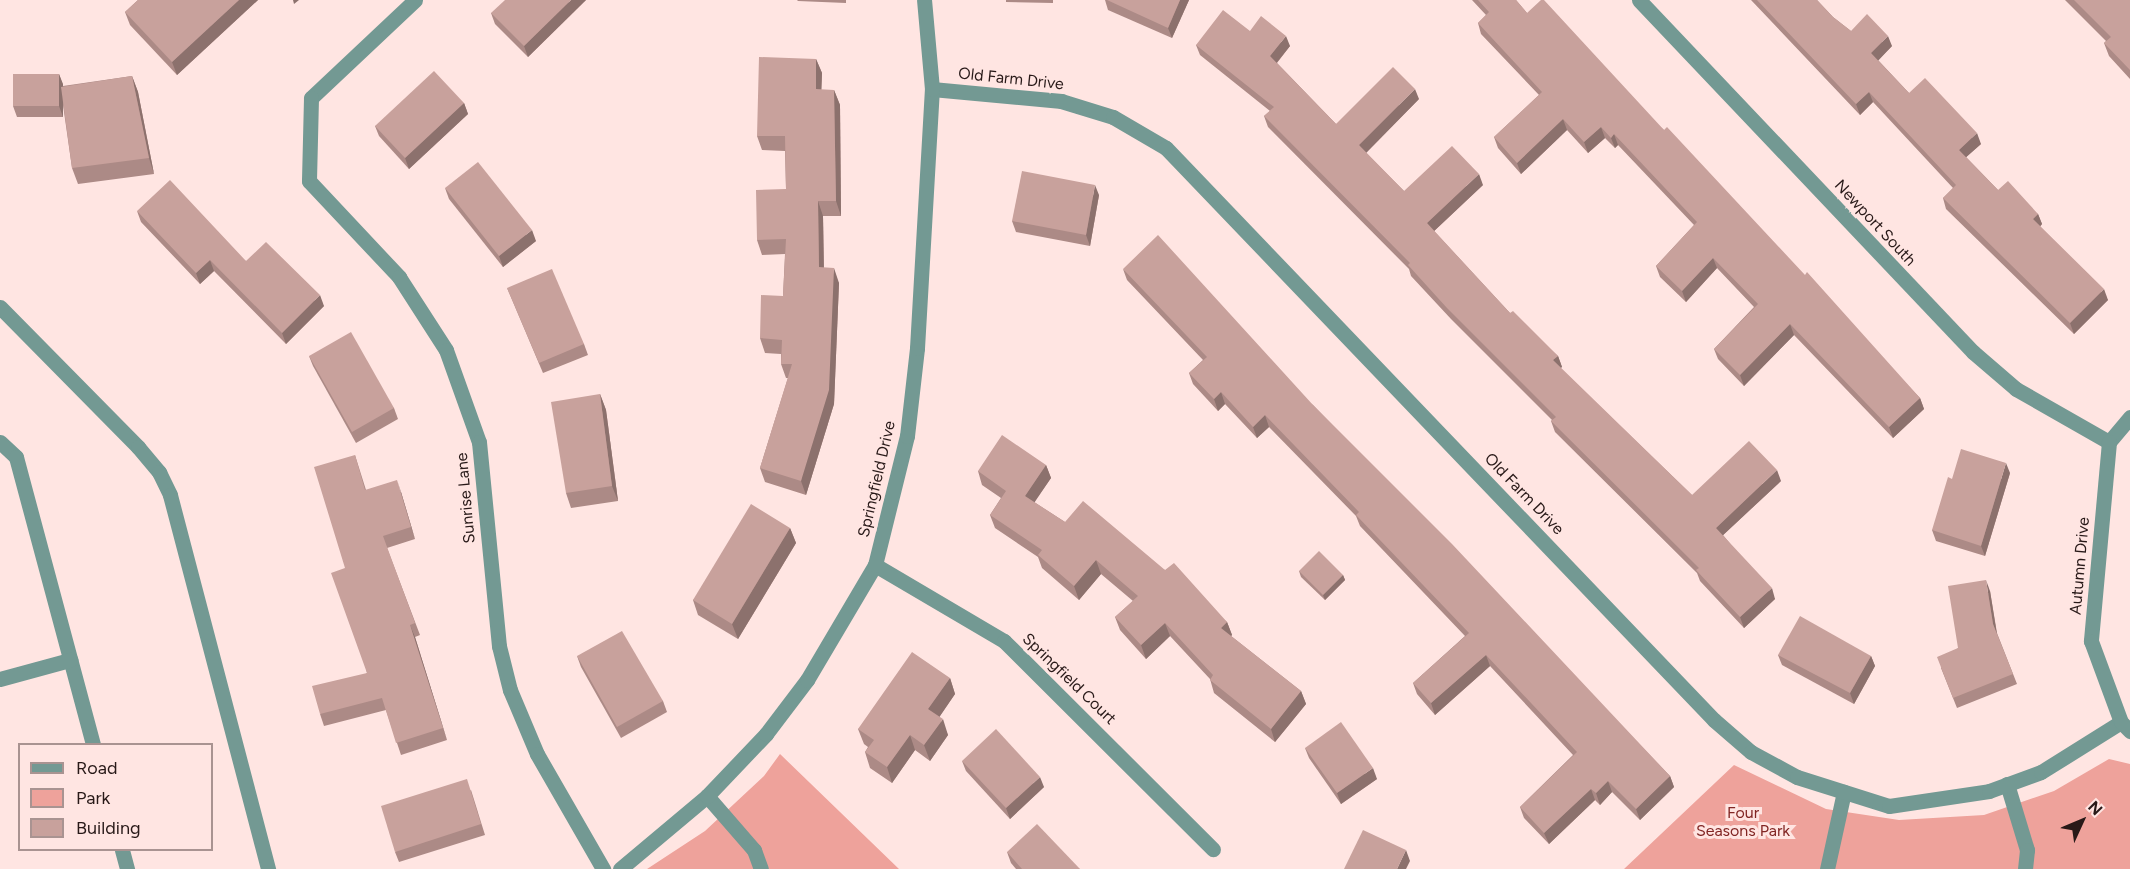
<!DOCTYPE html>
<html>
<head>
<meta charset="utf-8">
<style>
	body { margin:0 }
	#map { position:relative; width:2130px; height:869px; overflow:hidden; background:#ffe5e2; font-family:Figtree,sans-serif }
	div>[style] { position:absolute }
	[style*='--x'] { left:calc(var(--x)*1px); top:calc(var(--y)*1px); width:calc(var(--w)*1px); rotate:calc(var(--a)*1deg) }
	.green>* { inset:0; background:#eea29b }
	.service>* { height:15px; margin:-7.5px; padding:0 7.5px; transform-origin:7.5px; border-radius:7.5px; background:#739993 }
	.minor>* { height:15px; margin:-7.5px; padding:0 7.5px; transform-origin:7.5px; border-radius:7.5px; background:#739993 }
	.wall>* { inset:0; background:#ac8a86 }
	.shaded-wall>* { inset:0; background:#8c716d }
	.building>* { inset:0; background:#c8a19c }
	span { translate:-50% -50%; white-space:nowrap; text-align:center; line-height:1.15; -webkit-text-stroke:6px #ffe5e2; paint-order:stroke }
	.street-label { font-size:16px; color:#281918 }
	.park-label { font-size:16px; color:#822624 }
	.legend { position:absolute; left:18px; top:743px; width:195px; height:108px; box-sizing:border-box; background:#ffe5e2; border:2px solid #a99391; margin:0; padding:8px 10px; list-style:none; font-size:18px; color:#281918 }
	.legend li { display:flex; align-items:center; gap:12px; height:30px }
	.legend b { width:30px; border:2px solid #a99391 }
	.north { position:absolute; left:2052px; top:791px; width:60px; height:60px; -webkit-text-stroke:4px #ffe5e2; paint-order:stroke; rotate:46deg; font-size:16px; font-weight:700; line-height:24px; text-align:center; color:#281918 }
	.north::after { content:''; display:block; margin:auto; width:21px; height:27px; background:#281918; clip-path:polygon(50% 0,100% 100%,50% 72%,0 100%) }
</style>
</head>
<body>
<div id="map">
	<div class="green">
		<i style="clip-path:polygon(780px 754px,899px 869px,647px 869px,705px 831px,764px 776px)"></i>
		<i style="clip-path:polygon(2109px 759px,2130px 764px,2130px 869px,1624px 869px,1734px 765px,1826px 809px,1899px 820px,1984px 815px,2054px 791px)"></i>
	</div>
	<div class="service">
		<i style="--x:0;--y:307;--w:197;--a:45.4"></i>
		<i style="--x:138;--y:447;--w:33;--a:50"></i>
		<i style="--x:159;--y:472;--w:25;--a:64"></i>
		<i style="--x:170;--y:495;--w:387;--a:75.3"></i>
		<i style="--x:0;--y:442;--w:22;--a:43"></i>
		<i style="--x:16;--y:457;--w:297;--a:75"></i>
		<i style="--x:0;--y:679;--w:73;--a:-15.2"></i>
		<i style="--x:2007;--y:784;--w:69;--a:73.1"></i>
		<i style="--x:2027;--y:850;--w:19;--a:96"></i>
		<i style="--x:707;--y:796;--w:72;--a:49"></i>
		<i style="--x:754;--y:850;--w:20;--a:70"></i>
		<i style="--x:122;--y:850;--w:20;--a:75"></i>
		<i style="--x:1827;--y:869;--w:79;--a:-77.6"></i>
	</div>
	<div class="minor">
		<i style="--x:415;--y:0;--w:143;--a:136.7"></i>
		<i style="--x:311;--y:98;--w:83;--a:91.4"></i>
		<i style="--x:309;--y:181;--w:132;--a:46.8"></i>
		<i style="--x:399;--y:277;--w:87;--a:57.2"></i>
		<i style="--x:446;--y:350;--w:98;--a:70.3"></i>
		<i style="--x:479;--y:442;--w:205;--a:84.4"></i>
		<i style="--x:499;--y:646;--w:45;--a:76"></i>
		<i style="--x:510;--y:690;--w:69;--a:67.1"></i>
		<i style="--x:537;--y:754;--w:133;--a:60.1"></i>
		<i style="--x:1639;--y:0;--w:485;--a:46.5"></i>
		<i style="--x:1973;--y:352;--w:57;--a:40.7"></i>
		<i style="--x:2016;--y:389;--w:107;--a:29.7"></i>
		<i style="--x:932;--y:89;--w:130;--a:5.3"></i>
		<i style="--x:1061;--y:101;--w:54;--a:17.1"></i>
		<i style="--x:1113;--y:117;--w:61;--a:30.3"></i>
		<i style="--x:1166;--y:148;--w:792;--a:46.23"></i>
		<i style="--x:1714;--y:720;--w:49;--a:40.9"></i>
		<i style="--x:1751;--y:752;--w:52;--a:28.5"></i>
		<i style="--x:1797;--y:777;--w:96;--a:17.5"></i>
		<i style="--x:1889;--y:806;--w:101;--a:-8.5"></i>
		<i style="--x:1989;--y:791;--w:55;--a:-20.1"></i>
		<i style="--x:2041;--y:772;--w:94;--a:-32"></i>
		<i style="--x:2130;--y:417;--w:33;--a:130"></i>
		<i style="--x:2109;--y:442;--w:200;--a:95.2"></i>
		<i style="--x:2091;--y:641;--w:86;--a:69.7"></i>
		<i style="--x:2121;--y:722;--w:13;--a:45"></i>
		<i style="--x:875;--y:565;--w:150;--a:30.5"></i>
		<i style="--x:1004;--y:641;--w:295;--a:44.9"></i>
		<i style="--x:620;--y:869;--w:114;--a:-40"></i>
		<i style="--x:707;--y:796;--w:86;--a:-46.4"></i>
		<i style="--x:766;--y:734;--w:68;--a:-52.8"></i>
		<i style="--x:807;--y:680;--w:134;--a:-59.4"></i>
		<i style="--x:875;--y:565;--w:133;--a:-76.1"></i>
		<i style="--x:907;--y:436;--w:89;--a:-83.5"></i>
		<i style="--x:917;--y:348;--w:259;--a:-86.7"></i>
		<i style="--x:932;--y:89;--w:89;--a:-95.1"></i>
	</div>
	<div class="wall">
		<i style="clip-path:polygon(138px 0,258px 0,177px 75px,130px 25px,125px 12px)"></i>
		<i style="clip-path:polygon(586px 0,528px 57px,495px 24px,491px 13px)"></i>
		<i style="clip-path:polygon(797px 0,846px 0,846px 3px,798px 1px)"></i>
		<i style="clip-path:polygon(1006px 0,1053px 0,1053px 3px,1006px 2px)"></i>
		<i style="clip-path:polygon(1105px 0,1189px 0,1172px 38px,1108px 10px)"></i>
		<i style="clip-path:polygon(1472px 0,1516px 0,1527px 13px,1664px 130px,1920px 398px,1924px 409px,1893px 438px,1794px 335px,1744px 386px,1718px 359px,1714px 349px,1754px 307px,1717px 268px,1686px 302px,1660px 277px,1656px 266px,1694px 225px,1618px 145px,1615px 148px,1605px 138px,1588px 153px,1567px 130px,1521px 174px,1498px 148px,1494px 137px,1539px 95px,1481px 34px,1478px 23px,1486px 15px)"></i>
		<i style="clip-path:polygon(1751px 0,1817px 0,1833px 17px,1851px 31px,1892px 46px,1878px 60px,1909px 93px,1981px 144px,1966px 157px,1998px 190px,2038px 214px,2042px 224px,2040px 227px,2108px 300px,2074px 334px,1946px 209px,1943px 198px,1953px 188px,1873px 102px,1860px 115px)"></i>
		<i style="clip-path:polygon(2065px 0,2130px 0,2130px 79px,2109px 56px,2104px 43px,2106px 41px)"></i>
		<i style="clip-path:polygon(1250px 31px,1290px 46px,1277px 63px,1336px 124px,1419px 99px,1366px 153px,1404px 191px,1483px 185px,1434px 231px,1510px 313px,1558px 356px,1562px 367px,1560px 368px,1692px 495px,1781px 481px,1723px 535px,1775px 599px,1744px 628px,1700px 581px,1697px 573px,1555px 432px,1551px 421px,1552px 420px,1451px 319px,1411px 276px,1409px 269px,1268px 127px,1264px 116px,1270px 111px,1200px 55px,1196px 45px)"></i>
		<i style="clip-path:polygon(816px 59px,822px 73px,821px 90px,834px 90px,840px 105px,841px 216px,823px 216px,824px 268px,839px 283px,834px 404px,806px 495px,765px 482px,760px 468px,788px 378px,786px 378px,781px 364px,781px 354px,765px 353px,760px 338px,783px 296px,785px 254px,762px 255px,757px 240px,786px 189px,785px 151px,762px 150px,757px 136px)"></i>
		<i style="clip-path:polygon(59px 74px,63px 86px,132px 76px,138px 92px,154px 174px,78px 184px,72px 168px,63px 105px,63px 117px,17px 117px,13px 106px)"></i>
		<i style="clip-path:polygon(464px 103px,468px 114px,409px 169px,379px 136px,375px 126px)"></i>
		<i style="clip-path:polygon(445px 188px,536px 241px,503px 267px,449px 199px)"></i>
		<i style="clip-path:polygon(1099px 195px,1090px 246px,1016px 232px,1012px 221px)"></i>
		<i style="clip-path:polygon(137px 211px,246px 261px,324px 306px,286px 344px,214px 271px,200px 284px,141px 222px)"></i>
		<i style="clip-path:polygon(1123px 269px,1313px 405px,1670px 776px,1674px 787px,1640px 820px,1612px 792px,1600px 805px,1595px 800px,1549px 844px,1524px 818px,1520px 807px,1573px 755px,1490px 666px,1435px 715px,1417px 694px,1413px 683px,1465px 636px,1360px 526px,1356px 516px,1269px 427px,1257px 438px,1225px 404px,1218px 411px,1193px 384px,1189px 373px,1203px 360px,1127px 280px)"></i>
		<i style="clip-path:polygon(507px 288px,584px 344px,588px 355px,543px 373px)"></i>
		<i style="clip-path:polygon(309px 356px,394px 408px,398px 419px,356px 443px,313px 366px)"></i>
		<i style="clip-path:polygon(600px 394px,606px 410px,618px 501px,571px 508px,566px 493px)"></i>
		<i style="clip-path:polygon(355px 455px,366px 490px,401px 492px,415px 539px,387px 548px,420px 635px,415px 637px,447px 740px,401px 755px,386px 710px,324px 726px,320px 714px,367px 673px,345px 568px)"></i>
		<i style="clip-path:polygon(1046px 465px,1051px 478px,1034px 502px,1065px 522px,1165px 570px,1227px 622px,1232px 635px,1231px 636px,1301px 691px,1306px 704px,1275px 742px,1214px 693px,1210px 679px,1170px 636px,1146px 659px,1120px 630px,1115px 617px,1133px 601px,1101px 574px,1079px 600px,1042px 568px,1038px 557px,995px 528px,990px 515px,1001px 498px,982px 485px,978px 471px)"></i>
		<i style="clip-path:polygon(2010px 473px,1985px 556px,1936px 541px,1932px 530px)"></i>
		<i style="clip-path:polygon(790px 528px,796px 543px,738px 639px,698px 615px,693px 600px)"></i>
		<i style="clip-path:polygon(1299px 571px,1343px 575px,1345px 580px,1325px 600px,1301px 577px)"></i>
		<i style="clip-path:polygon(1990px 591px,1997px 633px,2017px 684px,1957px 708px,1941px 668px,1958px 648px)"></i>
		<i style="clip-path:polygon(1778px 655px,1871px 656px,1875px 666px,1854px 704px,1782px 665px)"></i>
		<i style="clip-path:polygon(577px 656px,663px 701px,667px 712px,621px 738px,581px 667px)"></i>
		<i style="clip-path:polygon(950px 678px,955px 694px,939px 717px,948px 735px,930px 761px,915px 750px,892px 783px,870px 768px,865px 752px,868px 747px,864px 744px,858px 729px)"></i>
		<i style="clip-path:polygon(1305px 748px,1377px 779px,1341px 804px,1309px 758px)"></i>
		<i style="clip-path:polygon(962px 761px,1044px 787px,1010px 819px,966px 771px)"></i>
		<i style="clip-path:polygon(471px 790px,485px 835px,399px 862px,395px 852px)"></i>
		<i style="clip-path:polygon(1007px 852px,1080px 869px,1016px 869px,1011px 863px)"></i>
	</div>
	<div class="shaded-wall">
		<i style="clip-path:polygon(239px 0,258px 0,177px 75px,172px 62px)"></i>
		<i style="clip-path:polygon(293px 0,299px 0,294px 4px)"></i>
		<i style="clip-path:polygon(571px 0,586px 0,528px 57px,524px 46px)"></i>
		<i style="clip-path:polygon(1180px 0,1189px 0,1172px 38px,1168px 28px)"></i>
		<i style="clip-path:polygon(1286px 36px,1290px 46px,1274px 66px,1270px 56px)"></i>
		<i style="clip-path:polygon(1888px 36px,1892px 46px,1875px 64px,1871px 53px)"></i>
		<i style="clip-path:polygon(816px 59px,822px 73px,821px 104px,816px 89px)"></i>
		<i style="clip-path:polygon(59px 74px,63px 84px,63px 117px,59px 106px)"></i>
		<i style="clip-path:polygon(132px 76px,138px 92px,154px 174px,149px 158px)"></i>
		<i style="clip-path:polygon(1415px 89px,1419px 99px,1363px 156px,1359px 145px)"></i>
		<i style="clip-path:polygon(834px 90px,840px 105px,841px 216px,836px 201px)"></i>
		<i style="clip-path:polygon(1869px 92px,1873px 102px,1860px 115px,1856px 104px)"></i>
		<i style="clip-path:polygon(464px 103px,468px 114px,409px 169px,405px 158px)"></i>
		<i style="clip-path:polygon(1563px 119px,1567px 130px,1521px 174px,1517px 163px)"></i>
		<i style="clip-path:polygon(1601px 127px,1605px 138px,1588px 153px,1584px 142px)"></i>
		<i style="clip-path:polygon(1977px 133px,1981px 144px,1963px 160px,1959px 150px)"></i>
		<i style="clip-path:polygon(1614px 134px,1618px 145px,1615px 148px,1611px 138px)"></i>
		<i style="clip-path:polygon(1479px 174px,1483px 185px,1431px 234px,1427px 223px)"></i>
		<i style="clip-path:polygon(1095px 185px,1099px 195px,1090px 246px,1086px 235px)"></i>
		<i style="clip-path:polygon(818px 201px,823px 216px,824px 282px,819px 267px)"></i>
		<i style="clip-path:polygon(2038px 214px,2042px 224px,2036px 230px,2033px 219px)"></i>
		<i style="clip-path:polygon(532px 230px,536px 241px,503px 267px,499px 256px)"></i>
		<i style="clip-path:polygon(1713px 258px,1717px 268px,1686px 302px,1682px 291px)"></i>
		<i style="clip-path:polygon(210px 260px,214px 271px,200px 284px,196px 273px)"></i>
		<i style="clip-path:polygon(834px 268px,839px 283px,834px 404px,806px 495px,801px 481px)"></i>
		<i style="clip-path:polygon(2104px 289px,2108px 300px,2074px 334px,2070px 323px)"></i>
		<i style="clip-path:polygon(320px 295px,324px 306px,286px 344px,282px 333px)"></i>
		<i style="clip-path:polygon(1790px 324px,1794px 335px,1744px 386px,1740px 375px)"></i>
		<i style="clip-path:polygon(1558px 356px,1562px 367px,1557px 371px,1553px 360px)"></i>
		<i style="clip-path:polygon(1221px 392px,1225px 404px,1218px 411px,1214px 399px)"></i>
		<i style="clip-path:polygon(600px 394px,606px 410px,618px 501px,612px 486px)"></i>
		<i style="clip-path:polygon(1920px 398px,1924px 409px,1893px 438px,1889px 427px)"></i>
		<i style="clip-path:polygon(1265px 415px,1269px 427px,1257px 438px,1253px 427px)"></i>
		<i style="clip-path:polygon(2006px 463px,2010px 473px,1985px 556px,1981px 546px)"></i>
		<i style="clip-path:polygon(1046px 465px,1051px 478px,1030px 509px,1025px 496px)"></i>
		<i style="clip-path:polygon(1777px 470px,1781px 481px,1720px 538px,1716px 528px)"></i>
		<i style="clip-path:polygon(397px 480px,401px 492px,415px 539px,411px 527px)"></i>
		<i style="clip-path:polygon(790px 528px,796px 543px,738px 639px,732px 624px)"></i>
		<i style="clip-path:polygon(1096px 560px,1101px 574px,1079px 600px,1074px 586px)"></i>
		<i style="clip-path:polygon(1343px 575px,1345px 580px,1325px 600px,1323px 595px)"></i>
		<i style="clip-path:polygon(1986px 580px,1990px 591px,1997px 635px,1993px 624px)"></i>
		<i style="clip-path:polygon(1772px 588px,1775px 599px,1744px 628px,1740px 617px)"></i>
		<i style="clip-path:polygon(1227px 622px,1232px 635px,1226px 641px,1221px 628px)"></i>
		<i style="clip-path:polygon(1165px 623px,1170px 636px,1146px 659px,1141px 645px)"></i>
		<i style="clip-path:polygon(410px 625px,415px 637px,447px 740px,443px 728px)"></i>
		<i style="clip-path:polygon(1486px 655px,1490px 666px,1435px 715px,1431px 703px)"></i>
		<i style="clip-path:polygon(1871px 656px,1875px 666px,1854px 704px,1850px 693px)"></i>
		<i style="clip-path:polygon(950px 678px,955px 694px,934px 725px,928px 709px)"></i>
		<i style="clip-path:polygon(1301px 691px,1306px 704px,1275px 742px,1271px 729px)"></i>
		<i style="clip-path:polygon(943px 719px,948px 735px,930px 761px,924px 745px)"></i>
		<i style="clip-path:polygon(910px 735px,915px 750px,892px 783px,887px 767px)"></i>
		<i style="clip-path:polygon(1373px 768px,1377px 779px,1341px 804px,1337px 793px)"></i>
		<i style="clip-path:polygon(1670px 776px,1674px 787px,1640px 820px,1636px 809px)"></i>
		<i style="clip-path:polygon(1040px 777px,1044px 787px,1010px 819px,1006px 808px)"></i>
		<i style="clip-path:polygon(1608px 781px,1612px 792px,1600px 805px,1596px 793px)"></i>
		<i style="clip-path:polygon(1591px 789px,1595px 800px,1549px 844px,1544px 833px)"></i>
		<i style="clip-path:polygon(1406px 850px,1410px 861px,1406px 869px,1397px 869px)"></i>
	</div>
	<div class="building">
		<i style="clip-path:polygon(138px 0,239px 0,172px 62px,125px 12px)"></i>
		<i style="clip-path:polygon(505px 0,571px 0,524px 46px,491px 13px)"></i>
		<i style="clip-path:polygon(1107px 0,1180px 0,1168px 28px)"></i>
		<i style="clip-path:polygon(1478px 0,1516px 0,1527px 13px,1541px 0,1544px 0,1664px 130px,1667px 127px,1805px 275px,1807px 272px,1920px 398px,1889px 427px,1790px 324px,1740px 375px,1714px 349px,1758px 304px,1713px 258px,1682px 291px,1656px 266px,1697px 222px,1614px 134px,1611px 138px,1601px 127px,1584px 142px,1563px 119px,1517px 163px,1494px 137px,1542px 92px,1478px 23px,1489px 12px)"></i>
		<i style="clip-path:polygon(1757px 0,1817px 0,1833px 17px,1851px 31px,1867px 14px,1888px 36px,1871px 53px,1909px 93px,1925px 78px,1977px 133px,1959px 150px,1998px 190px,2008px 181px,2038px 214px,2033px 219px,2104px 289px,2070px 323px,1943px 198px,1956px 185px,1869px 92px,1856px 104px)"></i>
		<i style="clip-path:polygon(2074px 0,2130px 0,2130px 70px,2104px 43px,2111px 37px)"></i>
		<i style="clip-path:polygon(1223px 10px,1250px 31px,1261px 16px,1286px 36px,1270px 56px,1336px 124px,1393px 67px,1415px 89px,1359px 145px,1404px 191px,1452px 146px,1479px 174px,1427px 223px,1510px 313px,1513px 311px,1558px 356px,1553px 360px,1692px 495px,1749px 441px,1777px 470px,1716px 528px,1772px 588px,1740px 617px,1696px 570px,1699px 568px,1551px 421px,1556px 417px,1447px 308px,1408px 265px,1410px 263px,1264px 116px,1274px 107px,1196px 45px)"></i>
		<i style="clip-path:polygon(759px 57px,816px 59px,816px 89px,834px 90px,836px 201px,818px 201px,819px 267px,834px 268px,829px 390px,801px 481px,760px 468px,792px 364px,781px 364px,782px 340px,760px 338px,761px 295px,783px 296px,786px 239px,757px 240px,756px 190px,786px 189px,785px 136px,757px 136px)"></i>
		<i style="clip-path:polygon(434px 71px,464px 103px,405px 158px,375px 126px)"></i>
		<i style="clip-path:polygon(13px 74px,59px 74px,59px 106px,13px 106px)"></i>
		<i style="clip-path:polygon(132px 76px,149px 158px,72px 168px,61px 87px)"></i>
		<i style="clip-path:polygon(478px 162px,532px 230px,499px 256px,445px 188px)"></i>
		<i style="clip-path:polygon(1022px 171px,1095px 185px,1086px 235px,1012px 221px)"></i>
		<i style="clip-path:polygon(170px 180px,246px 261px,266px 242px,320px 295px,282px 333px,210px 260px,196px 273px,137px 211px)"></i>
		<i style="clip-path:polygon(1158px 235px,1313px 405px,1452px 544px,1670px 776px,1636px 809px,1608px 781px,1596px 793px,1591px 789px,1544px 833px,1520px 807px,1577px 752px,1486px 655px,1431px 703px,1413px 683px,1469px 633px,1356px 515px,1359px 512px,1265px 415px,1253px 427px,1221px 392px,1214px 399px,1189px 373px,1207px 357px,1123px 269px)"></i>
		<i style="clip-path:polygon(552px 269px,584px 344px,539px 363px,507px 288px)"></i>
		<i style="clip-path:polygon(351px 332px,394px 408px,352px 432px,309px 356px)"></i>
		<i style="clip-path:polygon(600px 394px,612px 486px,566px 493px,551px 402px)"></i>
		<i style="clip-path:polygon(1002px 435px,1046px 465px,1025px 496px,1065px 522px,1083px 501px,1165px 570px,1174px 563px,1227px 622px,1221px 628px,1301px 691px,1271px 729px,1210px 680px,1213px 675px,1165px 623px,1141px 645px,1115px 617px,1138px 596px,1096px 560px,1074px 586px,1038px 555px,1042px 550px,990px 515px,1006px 491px,978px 471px)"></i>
		<i style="clip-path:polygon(1961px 449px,2006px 463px,1981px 546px,1932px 530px,1948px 477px,1952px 479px)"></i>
		<i style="clip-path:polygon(355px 455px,365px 490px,397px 480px,411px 527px,383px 536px,415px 623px,410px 625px,443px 728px,396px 743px,382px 698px,320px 714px,312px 686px,367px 673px,331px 573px,345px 568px,314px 467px)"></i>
		<i style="clip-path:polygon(751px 504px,790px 528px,732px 624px,693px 600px)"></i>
		<i style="clip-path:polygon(1319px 551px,1343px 575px,1323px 595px,1299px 571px)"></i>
		<i style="clip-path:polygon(1986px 580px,1993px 624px,2013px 674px,1953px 698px,1937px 657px,1958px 648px,1948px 586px)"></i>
		<i style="clip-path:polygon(1800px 616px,1871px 656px,1850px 693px,1778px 655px)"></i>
		<i style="clip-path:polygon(622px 631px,663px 701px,617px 727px,577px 656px)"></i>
		<i style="clip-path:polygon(912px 652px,950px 678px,928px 709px,943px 719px,924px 745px,910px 735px,887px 767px,865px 752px,874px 740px,858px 729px)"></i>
		<i style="clip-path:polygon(1341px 722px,1373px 768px,1337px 793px,1305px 748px)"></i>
		<i style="clip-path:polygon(996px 729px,1040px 777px,1006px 808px,962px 761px)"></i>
		<i style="clip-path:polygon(467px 779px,481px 824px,395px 852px,381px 806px)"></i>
		<i style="clip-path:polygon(1037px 824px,1080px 869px,1022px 869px,1007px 852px)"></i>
		<i style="clip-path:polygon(1363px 830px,1406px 850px,1397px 869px,1344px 869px)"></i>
	</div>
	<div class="street-label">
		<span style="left:1011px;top:79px;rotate:6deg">Old Farm Drive</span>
		<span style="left:1875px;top:223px;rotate:47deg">Newport South</span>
		<span style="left:877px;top:479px;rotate:-77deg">Springfield Drive</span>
		<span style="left:1524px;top:494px;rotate:46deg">Old Farm Drive</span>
		<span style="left:466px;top:498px;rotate:-95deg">Sunrise Lane</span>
		<span style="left:2080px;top:566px;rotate:-85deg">Autumn Drive</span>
		<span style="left:1069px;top:679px;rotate:44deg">Springfield Court</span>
	</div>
	<div class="park-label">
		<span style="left:1743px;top:822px">Four<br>Seasons Park</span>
	</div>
	<ul class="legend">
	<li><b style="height:8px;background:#739993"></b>Road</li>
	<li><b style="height:16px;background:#eea29b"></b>Park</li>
	<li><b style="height:16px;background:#c8a19c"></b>Building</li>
	</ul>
	<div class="north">N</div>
</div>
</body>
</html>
